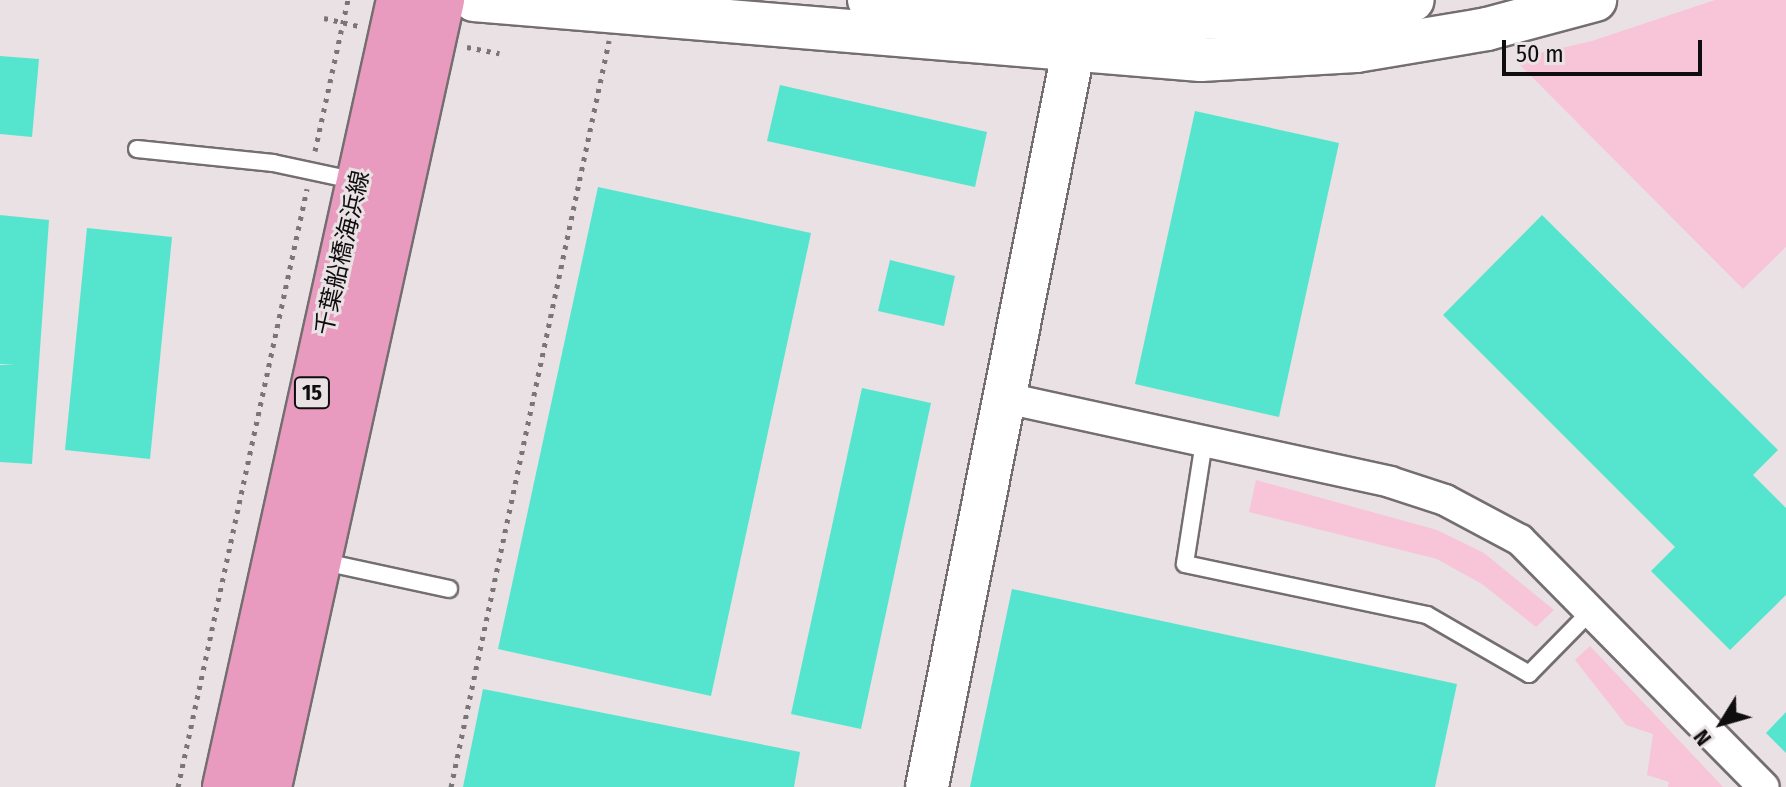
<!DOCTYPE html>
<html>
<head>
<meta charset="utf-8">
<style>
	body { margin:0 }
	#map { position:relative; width:1786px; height:787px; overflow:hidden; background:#e9e1e4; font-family:"Fira Sans Condensed","Noto Sans JP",sans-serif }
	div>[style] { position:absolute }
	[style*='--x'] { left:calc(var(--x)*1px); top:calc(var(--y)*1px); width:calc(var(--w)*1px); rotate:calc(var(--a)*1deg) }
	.green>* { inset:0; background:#f8c4d7 }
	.building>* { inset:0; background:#55e5ce }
	.path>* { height:5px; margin-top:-2.5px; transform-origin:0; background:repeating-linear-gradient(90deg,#7a7577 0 4px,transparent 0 10px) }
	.roads { filter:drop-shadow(2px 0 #746e70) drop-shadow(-2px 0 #746e70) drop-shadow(0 2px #746e70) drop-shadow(0 -2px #746e70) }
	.lane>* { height:16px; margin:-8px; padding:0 8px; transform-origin:8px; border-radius:8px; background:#fff }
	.street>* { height:30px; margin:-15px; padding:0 15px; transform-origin:15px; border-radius:15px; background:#fff }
	.secondary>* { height:42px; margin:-21px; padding:0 21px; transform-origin:21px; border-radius:21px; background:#fff }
	.primary>* { height:44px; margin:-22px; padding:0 22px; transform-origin:22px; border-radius:22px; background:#e89bbe }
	span { translate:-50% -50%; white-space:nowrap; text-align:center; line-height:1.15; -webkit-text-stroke:6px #e9e1e4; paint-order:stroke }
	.shield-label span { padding:2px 6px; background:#e9e1e4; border:2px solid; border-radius:6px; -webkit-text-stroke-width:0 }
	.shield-label { font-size:22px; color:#0f0d0e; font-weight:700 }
	.street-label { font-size:24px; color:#0f0d0e }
	.north { position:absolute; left:1682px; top:683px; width:80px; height:80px; -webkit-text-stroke:6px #e9e1e4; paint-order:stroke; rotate:233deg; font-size:22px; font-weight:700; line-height:32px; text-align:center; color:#0f0d0e }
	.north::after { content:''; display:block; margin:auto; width:28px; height:36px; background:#0f0d0e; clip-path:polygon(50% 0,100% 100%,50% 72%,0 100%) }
	.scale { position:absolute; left:1502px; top:40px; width:200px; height:36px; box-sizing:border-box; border:4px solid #0f0d0e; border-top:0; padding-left:10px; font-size:24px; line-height:28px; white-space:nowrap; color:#0f0d0e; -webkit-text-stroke:6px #e9e1e4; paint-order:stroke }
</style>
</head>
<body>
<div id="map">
	<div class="green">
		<i style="clip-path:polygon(1715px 0,1786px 0,1786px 247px,1743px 289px,1514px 59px,1592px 41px)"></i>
		<i style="clip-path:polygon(1256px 480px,1437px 530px,1484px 553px,1554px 610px,1536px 627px,1482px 584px,1437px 559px,1249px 512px)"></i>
		<i style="clip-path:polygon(1590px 646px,1723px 787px,1668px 787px,1669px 782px,1647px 775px,1653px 734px,1626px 725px,1575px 660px)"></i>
	</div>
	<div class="building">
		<i style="clip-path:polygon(0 56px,39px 59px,32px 137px,0 134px)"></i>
		<i style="clip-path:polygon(780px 85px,987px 132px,975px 187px,767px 141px)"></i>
		<i style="clip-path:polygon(1195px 111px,1339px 143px,1279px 417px,1135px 384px)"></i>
		<i style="clip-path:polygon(598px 187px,811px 233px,711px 696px,498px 649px)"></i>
		<i style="clip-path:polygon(0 215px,49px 220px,32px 464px,0 462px,0 365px,15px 365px,0 364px)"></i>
		<i style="clip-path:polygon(1542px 215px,1778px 450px,1753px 475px,1786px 508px,1786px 595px,1730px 650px,1651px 571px,1675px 547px,1443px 315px)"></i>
		<i style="clip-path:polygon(87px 228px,172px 237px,150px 459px,65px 450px)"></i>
		<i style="clip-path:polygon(890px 260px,955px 276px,944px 326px,878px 311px)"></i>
		<i style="clip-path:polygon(862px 388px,931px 403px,861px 729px,791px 714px)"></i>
		<i style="clip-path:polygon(1012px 589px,1457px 684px,1435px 787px,970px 787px)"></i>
		<i style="clip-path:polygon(483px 689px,800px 752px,794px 787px,463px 787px)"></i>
		<i style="clip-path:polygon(1786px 712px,1786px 753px,1766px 733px)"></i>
	</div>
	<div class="path">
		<i style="--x:324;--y:18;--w:35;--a:13"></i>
		<i style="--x:467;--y:47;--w:33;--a:11"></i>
		<i style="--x:315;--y:151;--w:155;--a:-77.7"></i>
		<i style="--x:178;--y:787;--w:612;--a:-77.83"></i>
		<i style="--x:451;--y:787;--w:763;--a:-78.04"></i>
	</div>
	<div class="roads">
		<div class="lane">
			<i style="--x:137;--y:149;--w:137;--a:5.9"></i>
			<i style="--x:273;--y:163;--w:86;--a:12.1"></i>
			<i style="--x:1204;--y:442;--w:123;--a:98.9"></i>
			<i style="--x:1185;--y:564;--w:247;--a:11.9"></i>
			<i style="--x:1427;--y:615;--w:118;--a:30"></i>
			<i style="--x:1529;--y:674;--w:88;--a:-45.5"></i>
			<i style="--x:320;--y:561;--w:132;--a:12.2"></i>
		</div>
		<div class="street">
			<i style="--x:1006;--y:398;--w:393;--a:12.3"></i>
			<i style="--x:1390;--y:482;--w:58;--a:18.1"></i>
			<i style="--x:1445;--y:500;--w:85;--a:28.1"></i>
			<i style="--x:1520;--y:540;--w:347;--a:45.4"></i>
		</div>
		<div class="secondary">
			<i style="--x:474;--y:0;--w:729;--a:4.72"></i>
			<i style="--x:1201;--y:60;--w:155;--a:-3.3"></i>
			<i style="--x:1356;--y:51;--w:133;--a:-9.5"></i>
			<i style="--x:1487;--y:29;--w:112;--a:-15"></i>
			<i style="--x:869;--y:0;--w:212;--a:4.6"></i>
			<i style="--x:1080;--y:17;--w:121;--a:0.5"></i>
			<i style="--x:1201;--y:18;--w:155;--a:-1.8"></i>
			<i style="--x:1356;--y:13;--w:58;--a:-12.8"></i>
			<i style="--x:927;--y:787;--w:785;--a:-78.76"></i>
		</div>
		<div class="primary">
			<i style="--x:225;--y:787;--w:806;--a:-77.53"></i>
			<i style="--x:269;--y:787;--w:806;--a:-77.6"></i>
		</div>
	</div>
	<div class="shield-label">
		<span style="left:312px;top:393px">15</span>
	</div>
	<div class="street-label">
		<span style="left:343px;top:253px;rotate:-77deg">千葉船橋海浜線</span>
	</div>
	<div class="north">N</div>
	<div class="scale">50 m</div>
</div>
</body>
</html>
